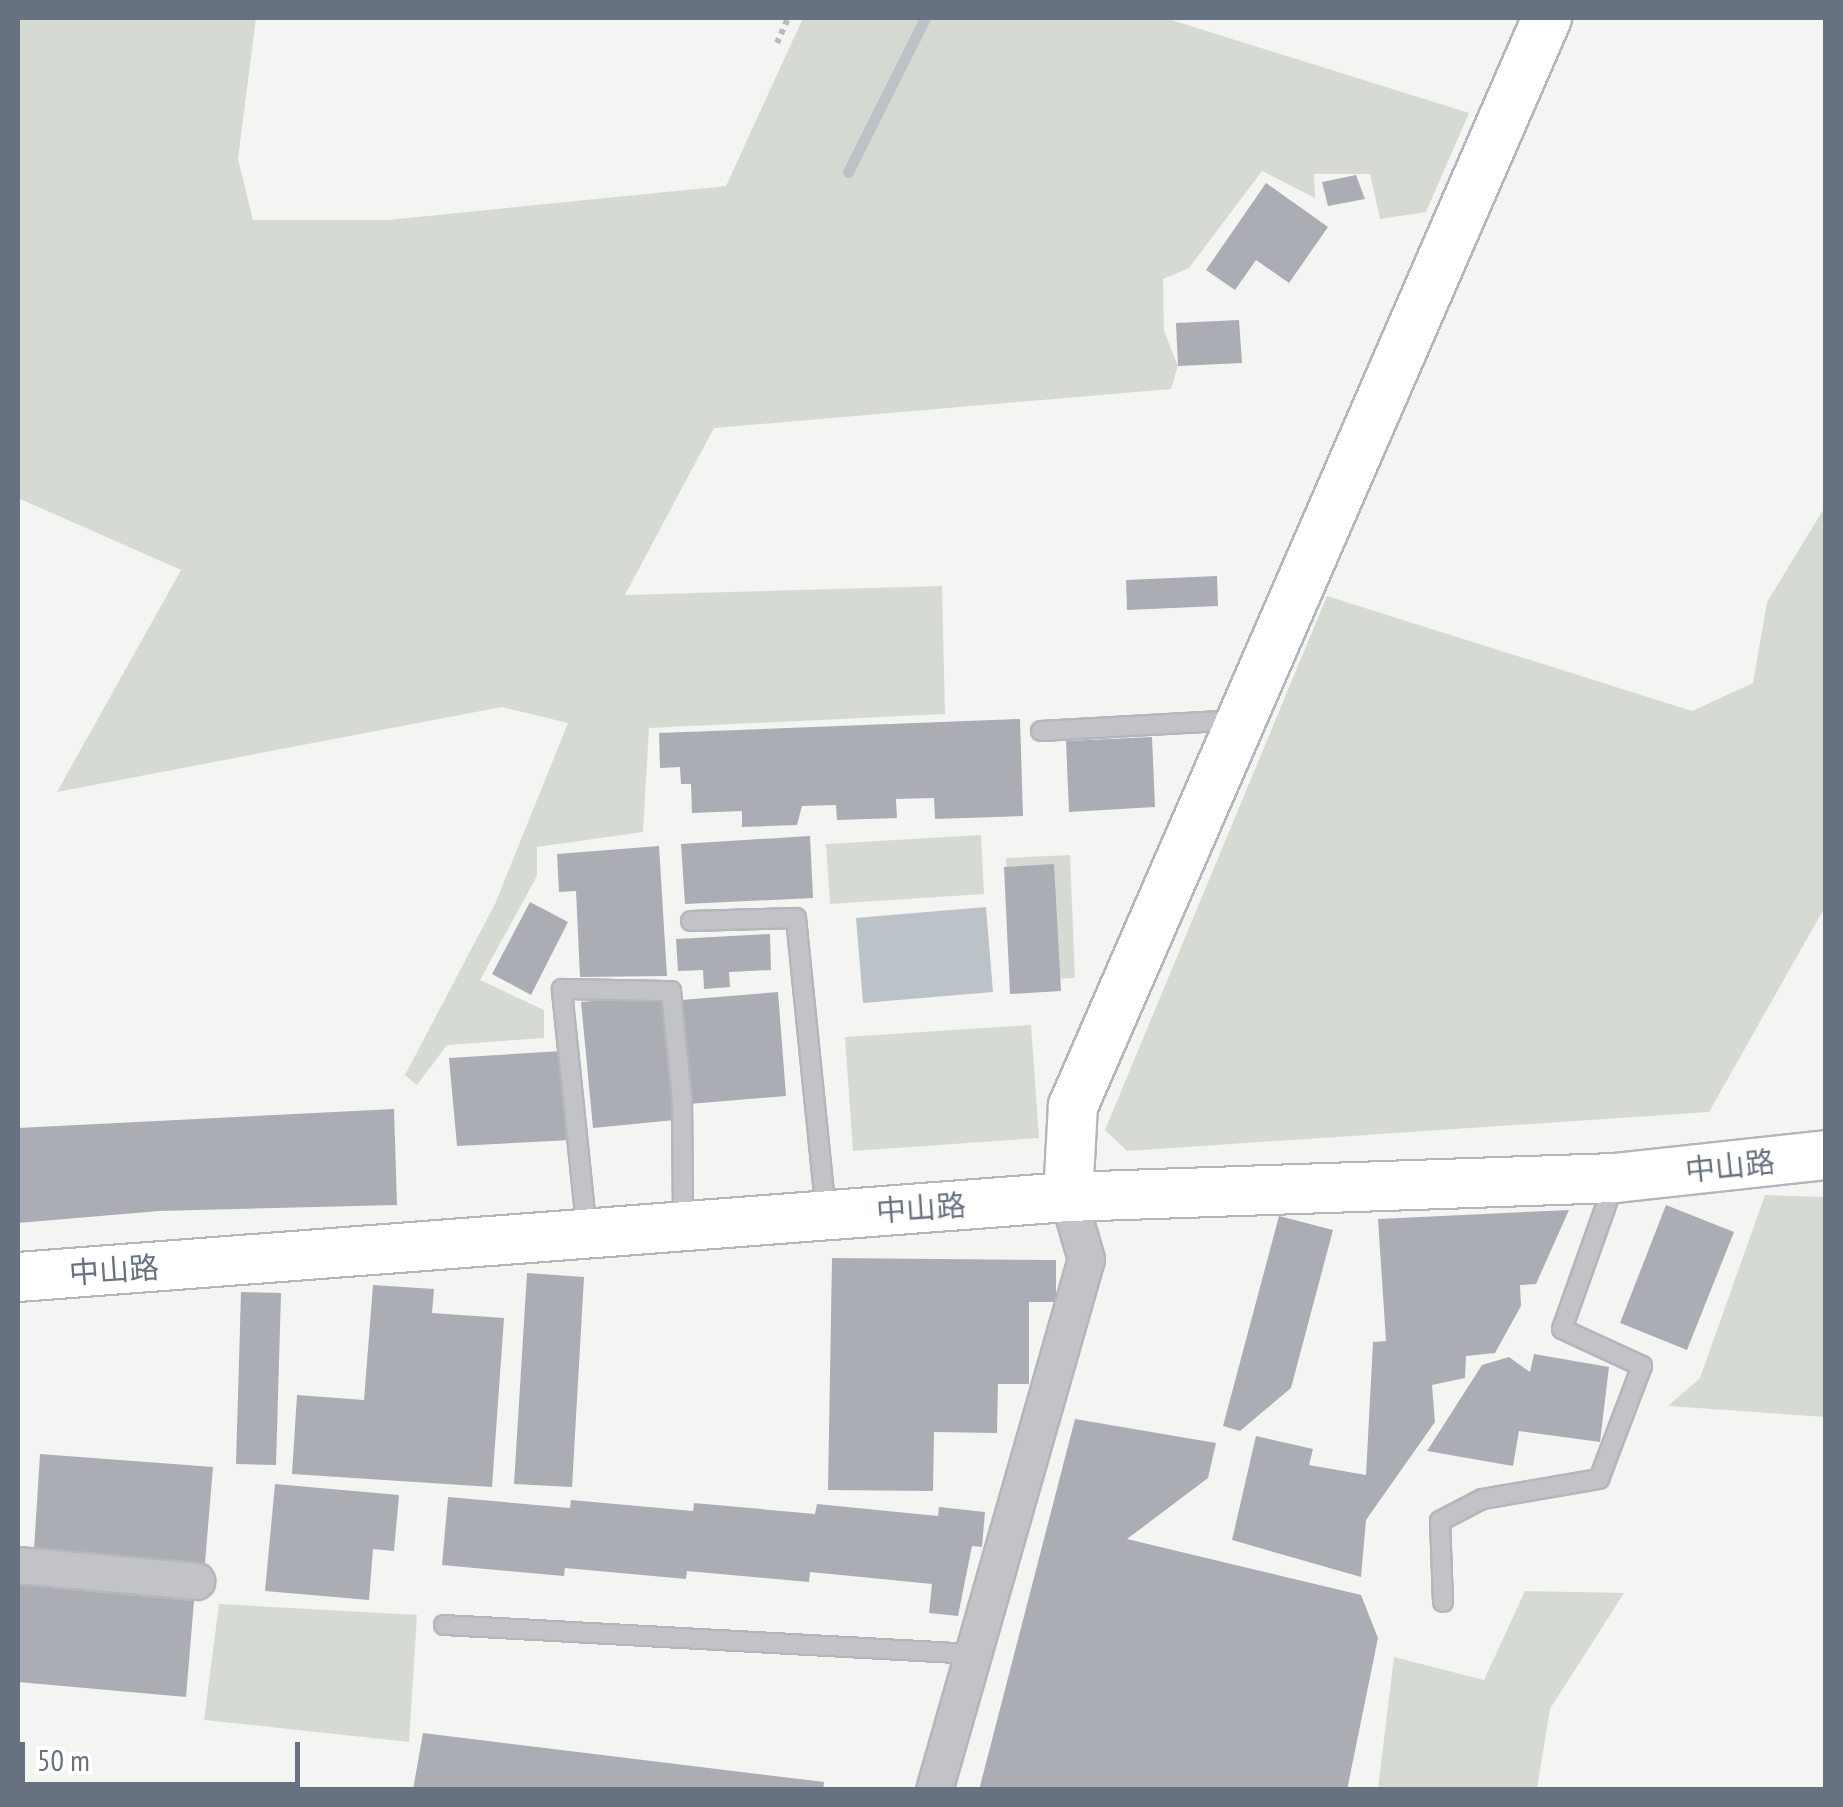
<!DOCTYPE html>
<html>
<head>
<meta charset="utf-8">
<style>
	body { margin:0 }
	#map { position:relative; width:1843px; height:1807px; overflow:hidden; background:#f4f5f2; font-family:"PT Sans Narrow","Noto Sans TC",sans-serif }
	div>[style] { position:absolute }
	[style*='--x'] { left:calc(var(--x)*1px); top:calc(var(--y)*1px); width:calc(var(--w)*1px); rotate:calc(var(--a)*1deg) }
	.green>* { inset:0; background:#d5dbd3 }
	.water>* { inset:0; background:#bbc2c8 }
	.stream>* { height:11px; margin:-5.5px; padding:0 5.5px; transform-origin:5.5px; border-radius:5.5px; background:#bbc2c8 }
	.building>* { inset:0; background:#aaaeb4 }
	.path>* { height:6px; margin-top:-3px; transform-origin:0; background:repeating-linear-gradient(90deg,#b8babc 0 5px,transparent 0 10px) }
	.roads { filter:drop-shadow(2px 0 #b3b6bb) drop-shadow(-2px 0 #b3b6bb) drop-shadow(0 2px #b3b6bb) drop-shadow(0 -2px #b3b6bb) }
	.lane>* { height:18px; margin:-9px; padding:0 9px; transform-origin:9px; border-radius:9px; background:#c1c3c6 }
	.street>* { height:35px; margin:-17.5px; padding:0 17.5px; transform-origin:17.5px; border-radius:17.5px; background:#c1c3c6 }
	.secondary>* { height:48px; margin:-24px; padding:0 24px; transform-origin:24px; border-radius:24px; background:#fff }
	span { translate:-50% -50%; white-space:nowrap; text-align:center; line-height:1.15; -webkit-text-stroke:10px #fff; paint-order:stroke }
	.street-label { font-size:30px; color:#67717f }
	.frame { position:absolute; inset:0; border:20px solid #67717f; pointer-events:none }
	.scale { position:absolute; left:20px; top:1742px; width:280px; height:45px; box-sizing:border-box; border:5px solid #67717f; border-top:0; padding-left:12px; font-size:30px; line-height:35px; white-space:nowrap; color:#67717f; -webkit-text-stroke:8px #fff; paint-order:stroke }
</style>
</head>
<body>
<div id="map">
	<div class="green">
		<i style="clip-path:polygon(18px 18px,256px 18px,238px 159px,253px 220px,387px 220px,726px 186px,803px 18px,1165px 18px,1469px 113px,1426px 212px,1380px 219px,1370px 174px,1314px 174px,1315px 198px,1262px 171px,1189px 268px,1163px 279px,1164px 331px,1178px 366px,1171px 389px,714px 428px,625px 595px,942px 586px,945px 714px,649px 728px,643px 832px,537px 847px,537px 876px,480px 980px,544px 1010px,544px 1038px,447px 1045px,417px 1085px,405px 1075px,495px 904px,568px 723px,502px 707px,57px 792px,181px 570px,18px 498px)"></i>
		<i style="clip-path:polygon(1825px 507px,1825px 907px,1709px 1112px,1127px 1151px,1105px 1130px,1327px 596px,1692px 711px,1753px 683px,1767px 602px)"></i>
		<i style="clip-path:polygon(981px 835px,984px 894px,830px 904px,826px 844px)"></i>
		<i style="clip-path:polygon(1070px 855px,1075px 978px,1012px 981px,1006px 858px)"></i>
		<i style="clip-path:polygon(1031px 1025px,1039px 1138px,853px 1151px,845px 1037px)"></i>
		<i style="clip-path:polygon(1765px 1195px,1825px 1197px,1825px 1417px,1668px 1406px,1700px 1378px)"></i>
		<i style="clip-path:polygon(1525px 1591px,1624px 1593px,1550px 1709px,1537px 1789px,1378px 1789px,1394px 1657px,1484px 1680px)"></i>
		<i style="clip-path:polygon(219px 1604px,417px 1615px,409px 1742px,204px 1720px)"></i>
	</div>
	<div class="water">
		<i style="clip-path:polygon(986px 907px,993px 992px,863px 1003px,856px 918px)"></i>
	</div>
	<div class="stream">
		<i style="--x:848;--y:172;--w:172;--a:-63.4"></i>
	</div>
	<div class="building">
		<i style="clip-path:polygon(1356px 175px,1365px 199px,1328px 206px,1322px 182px)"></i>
		<i style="clip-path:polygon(1266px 183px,1328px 227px,1289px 283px,1256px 260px,1235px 290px,1206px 270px)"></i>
		<i style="clip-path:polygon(1239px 320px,1242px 363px,1178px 366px,1176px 323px)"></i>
		<i style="clip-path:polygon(1217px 576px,1218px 606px,1127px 610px,1126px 580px)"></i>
		<i style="clip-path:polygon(1020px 719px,1023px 816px,935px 819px,934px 798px,896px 799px,897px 818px,837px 820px,836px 805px,802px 806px,797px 825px,742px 827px,742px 811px,692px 813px,691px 784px,681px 784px,680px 767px,660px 768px,659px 733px)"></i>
		<i style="clip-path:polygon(1152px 737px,1155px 807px,1069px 812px,1066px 741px)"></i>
		<i style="clip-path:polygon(810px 836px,813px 898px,685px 904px,681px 844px)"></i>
		<i style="clip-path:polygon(659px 846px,667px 976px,580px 977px,576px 891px,559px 892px,557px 854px)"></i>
		<i style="clip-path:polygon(1054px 864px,1061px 991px,1010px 994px,1004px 867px)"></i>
		<i style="clip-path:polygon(530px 902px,568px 922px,531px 995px,492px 974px)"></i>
		<i style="clip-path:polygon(770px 934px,771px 970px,729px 972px,730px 987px,704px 989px,703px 970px,678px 971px,676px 939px)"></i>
		<i style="clip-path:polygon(778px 992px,786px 1096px,689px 1104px,681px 1000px)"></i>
		<i style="clip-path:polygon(664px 995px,675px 1120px,593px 1128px,581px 1002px)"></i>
		<i style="clip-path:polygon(562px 1051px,571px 1140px,457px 1146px,449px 1058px)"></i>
		<i style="clip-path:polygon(394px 1109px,397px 1205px,159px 1211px,18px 1223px,18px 1128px)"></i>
		<i style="clip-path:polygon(1666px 1205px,1734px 1232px,1687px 1350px,1620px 1323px)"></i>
		<i style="clip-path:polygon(1569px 1210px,1536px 1284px,1520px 1285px,1521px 1306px,1495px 1353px,1466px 1356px,1465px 1378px,1432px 1385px,1435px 1422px,1366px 1520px,1361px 1577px,1232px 1540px,1256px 1436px,1313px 1449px,1309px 1465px,1366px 1475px,1373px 1342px,1386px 1341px,1378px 1219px)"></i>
		<i style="clip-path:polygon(1279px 1216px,1333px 1230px,1291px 1388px,1240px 1431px,1223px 1426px)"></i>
		<i style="clip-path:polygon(832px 1258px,1056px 1260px,1056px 1302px,1029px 1302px,1029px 1384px,998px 1384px,997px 1433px,934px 1432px,933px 1491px,828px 1490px)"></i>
		<i style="clip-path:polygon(527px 1273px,584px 1277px,572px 1487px,514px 1484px)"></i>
		<i style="clip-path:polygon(373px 1285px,434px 1289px,432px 1313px,504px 1318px,492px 1487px,292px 1474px,297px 1395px,364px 1400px)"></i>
		<i style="clip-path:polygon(241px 1292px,281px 1293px,276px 1465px,236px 1464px)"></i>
		<i style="clip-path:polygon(1534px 1354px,1609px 1367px,1600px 1442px,1519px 1431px,1513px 1466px,1427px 1451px,1482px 1365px,1509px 1357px,1530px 1372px)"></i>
		<i style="clip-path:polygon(1075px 1419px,1216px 1443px,1208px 1478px,1127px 1539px,1361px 1595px,1378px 1638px,1347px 1790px,979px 1790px)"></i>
		<i style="clip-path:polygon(40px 1454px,213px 1467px,205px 1563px,34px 1550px)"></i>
		<i style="clip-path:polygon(275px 1484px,399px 1495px,394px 1551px,373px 1549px,369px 1600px,265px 1591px)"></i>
		<i style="clip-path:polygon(448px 1497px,570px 1508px,571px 1500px,693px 1511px,694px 1503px,815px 1514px,817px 1504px,938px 1516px,939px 1507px,985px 1512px,982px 1547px,972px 1546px,958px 1616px,929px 1613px,932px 1584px,841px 1575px,810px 1572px,809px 1582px,687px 1571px,686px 1579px,565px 1568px,564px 1576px,442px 1565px)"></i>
		<i style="clip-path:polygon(18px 1585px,194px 1601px,186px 1697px,18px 1682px)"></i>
		<i style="clip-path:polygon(423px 1733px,824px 1782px,823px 1790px,413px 1790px)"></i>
	</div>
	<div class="path">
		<i style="--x:777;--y:43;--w:27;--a:-66"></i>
	</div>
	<div class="roads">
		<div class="lane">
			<i style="--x:1041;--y:731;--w:194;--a:-3.2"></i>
			<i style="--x:691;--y:921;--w:105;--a:-1.6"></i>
			<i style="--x:796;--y:918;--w:299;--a:84.2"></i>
			<i style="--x:587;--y:1233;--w:245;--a:-95.9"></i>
			<i style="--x:562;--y:989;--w:109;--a:1.1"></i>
			<i style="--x:671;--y:991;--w:109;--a:84.2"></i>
			<i style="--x:682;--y:1099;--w:127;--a:89.5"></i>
			<i style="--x:1443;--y:1602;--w:81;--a:-92.1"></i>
			<i style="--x:1440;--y:1521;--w:47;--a:-27.6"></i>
			<i style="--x:1482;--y:1499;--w:119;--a:-9.7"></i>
			<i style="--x:1599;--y:1479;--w:121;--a:-69.2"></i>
			<i style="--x:1642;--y:1366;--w:88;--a:-155.2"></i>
			<i style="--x:1562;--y:1329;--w:155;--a:-70.4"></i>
			<i style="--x:444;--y:1625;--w:532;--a:3.13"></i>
		</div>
		<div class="street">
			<i style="--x:18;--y:1565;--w:179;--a:5.1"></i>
			<i style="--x:934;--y:1790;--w:552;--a:-74.03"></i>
			<i style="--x:1086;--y:1259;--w:65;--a:-106.2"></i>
		</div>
		<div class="secondary">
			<i style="--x:1068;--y:1197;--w:91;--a:-86.9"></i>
			<i style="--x:1073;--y:1106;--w:1187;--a:-66.46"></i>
			<i style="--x:18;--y:1277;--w:1053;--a:-4.36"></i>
			<i style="--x:1068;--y:1197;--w:547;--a:-1.99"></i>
			<i style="--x:1615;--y:1178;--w:212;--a:-6.2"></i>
		</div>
	</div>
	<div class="street-label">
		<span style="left:1730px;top:1166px;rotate:-6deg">中山路</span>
		<span style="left:921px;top:1208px;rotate:-4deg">中山路</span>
		<span style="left:114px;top:1270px;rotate:-4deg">中山路</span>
	</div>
	<div class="frame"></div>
	<div class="scale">50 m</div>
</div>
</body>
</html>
